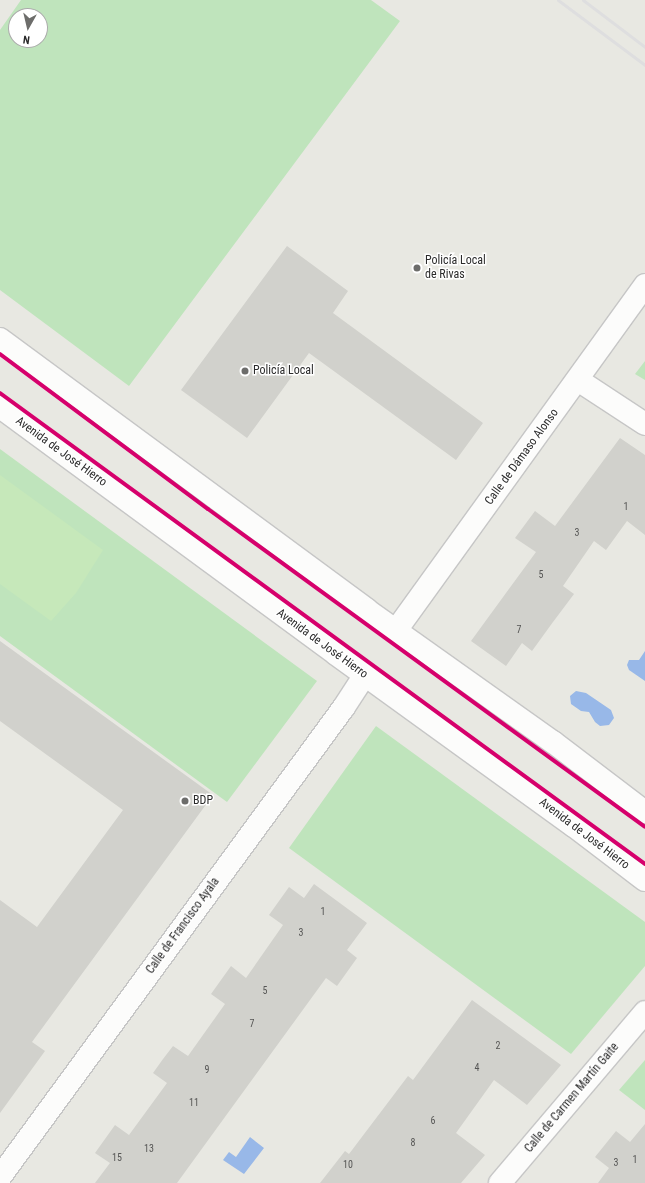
<!DOCTYPE html>
<html>
<head>
<meta charset="utf-8">
<style>
	body { margin:0 }
	#map { position:relative; width:645px; height:1183px; overflow:hidden; background:#e8e8e2; font-family:"Roboto Condensed",sans-serif }
	div>[style] { position:absolute }
	[style*='--x'] { left:calc(var(--x)*1px); top:calc(var(--y)*1px); width:calc(var(--w)*1px); rotate:calc(var(--a)*1deg) }
	.green>* { inset:0; background:#bfe4bc }
	.pitch>* { inset:0; background:#c6e8ba }
	.water>* { inset:0; background:#98b8e8 }
	.building>* { inset:0; background:#d1d1cc }
	.roads { filter:drop-shadow(1px 0 #c6c6c6) drop-shadow(-1px 0 #c6c6c6) drop-shadow(0 1px #c6c6c6) drop-shadow(0 -1px #c6c6c6) }
	.minor>* { height:22px; margin:-11px; padding:0 11px; transform-origin:11px; border-radius:11px; background:#fcfcfb }
	.rail>* { height:3px; margin:-1.5px; padding:0 1.5px; transform-origin:1.5px; border-radius:1.5px; background:#dededf }
	.cycleway>* { height:4px; margin:-2px; padding:0 2px; transform-origin:2px; border-radius:2px; background:#d6006c }
	.dots>* { width:11px; height:11px; translate:-50% -50%; box-sizing:border-box; border:2px solid #fff; border-radius:50% }
	span { translate:-50% -50%; white-space:nowrap; text-align:center; line-height:1.15; -webkit-text-stroke:3px #fff; paint-order:stroke }
	.number-label { font-size:10px; color:#555554 }
	.number-label span { -webkit-text-stroke-width:0 }
	.poi-label { font-size:12px; color:#2b2b2b }
	.left { translate:0 -50%; text-align:left }
	.street-label { font-size:12px; color:#2b2b2b }
	.north { position:absolute; left:8px; top:8px; width:40px; height:40px; box-sizing:border-box; background:#fff; border:1px solid #aaa; border-radius:50%; rotate:188deg; font-size:11px; font-weight:700; line-height:16px; text-align:center; color:#2b2b2b }
	.north::after { content:''; display:block; margin:auto; width:14px; height:18px; background:#6d6d6b; clip-path:polygon(50% 0,100% 100%,50% 72%,0 100%) }
</style>
</head>
<body>
<div id="map">
	<div class="green">
		<i style="clip-path:polygon(evenodd,21px 0,371px 0,400px 21px,129px 386px,0 290px,0 30px,21px 0,16px 16px,40px 16px,40px 40px,16px 40px,16px 16px)"></i>
		<i style="clip-path:polygon(645px 361px,645px 380px,635px 374px)"></i>
		<i style="clip-path:polygon(0 449px,317px 681px,227px 802px,0 636px)"></i>
		<i style="clip-path:polygon(376px 726px,645px 922px,645px 966px,571px 1054px,289px 848px)"></i>
		<i style="clip-path:polygon(645px 1060px,645px 1110px,619px 1090px)"></i>
	</div>
	<div class="pitch">
		<i style="clip-path:polygon(0 475px,103px 550px,76px 593px,51px 621px,0 584px)"></i>
	</div>
	<div class="water">
		<i style="clip-path:polygon(645px 651px,645px 681px,629px 670px,627px 665px,629px 660px,639px 660px)"></i>
		<i style="clip-path:polygon(576px 691px,586px 693px,611px 710px,614px 718px,609px 725px,600px 726px,595px 722px,589px 712px,581px 711px,571px 704px,570px 696px)"></i>
		<i style="clip-path:polygon(250px 1137px,264px 1148px,244px 1174px,223px 1160px,229px 1152px,236px 1157px)"></i>
	</div>
	<div class="building">
		<i style="clip-path:polygon(287px 246px,348px 291px,333px 313px,483px 423px,456px 460px,309px 353px,247px 438px,181px 390px)"></i>
		<i style="clip-path:polygon(620px 438px,645px 455px,645px 535px,627px 521px,606px 550px,594px 541px,563px 586px,574px 594px,553px 622px,532px 651px,522px 643px,506px 666px,471px 641px,536px 552px,515px 538px,535px 511px,555px 526px)"></i>
		<i style="clip-path:polygon(0 641px,213px 795px,32px 1042px,45px 1051px,0 1113px,0 900px,37px 927px,123px 810px,0 721px)"></i>
		<i style="clip-path:polygon(314px 884px,367px 923px,347px 950px,357px 958px,337px 986px,326px 978px,177px 1183px,95px 1183px,110px 1163px,95px 1153px,115px 1125px,129px 1135px,167px 1083px,153px 1073px,163px 1059px,173px 1046px,188px 1056px,225px 1004px,211px 994px,231px 966px,246px 978px,283px 925px,269px 915px,289px 887px,304px 898px)"></i>
		<i style="clip-path:polygon(472px 1000px,561px 1065px,527px 1105px,494px 1080px,456px 1133px,485px 1155px,461px 1183px,320px 1183px,345px 1151px,349px 1154px,408px 1076px,413px 1080px)"></i>
		<i style="clip-path:polygon(645px 1124px,645px 1183px,598px 1183px,609px 1168px,595px 1157px,616px 1131px,630px 1142px)"></i>
	</div>
	<div class="roads">
		<div class="minor">
			<i style="--x:0;--y:339;--w:456;--a:36.4"></i>
			<i style="--x:367;--y:610;--w:228;--a:35.4"></i>
			<i style="--x:553;--y:742;--w:116;--a:37.3"></i>
			<i style="--x:578;--y:380;--w:80;--a:33.3"></i>
			<i style="--x:0;--y:407;--w:417;--a:36.3"></i>
			<i style="--x:336;--y:654;--w:294;--a:35.9"></i>
			<i style="--x:574;--y:826;--w:89;--a:37.3"></i>
			<i style="--x:397;--y:629;--w:424;--a:-54.2"></i>
			<i style="--x:0;--y:1177;--w:582;--a:-53.8"></i>
			<i style="--x:344;--y:707;--w:38;--a:-57"></i>
			<i style="--x:500;--y:1183;--w:224;--a:-49.7"></i>
		</div>
	</div>
	<div class="rail">
		<i style="--x:558;--y:0;--w:109;--a:36.8"></i>
		<i style="--x:583;--y:0;--w:78;--a:37.2"></i>
	</div>
	<div class="cycleway">
		<i style="--x:0;--y:354;--w:259;--a:36.7"></i>
		<i style="--x:208;--y:509;--w:540;--a:36.04"></i>
		<i style="--x:0;--y:393;--w:799;--a:36.14"></i>
	</div>
	<div class="dots">
		<i style="left:417px;top:268px;background:#6d6d6b"></i>
		<i style="left:245px;top:371px;background:#6d6d6b"></i>
		<i style="left:185px;top:801px;background:#6d6d6b"></i>
	</div>
	<div class="number-label">
		<span style="left:626px;top:507px">1</span>
		<span style="left:577px;top:533px">3</span>
		<span style="left:541px;top:575px">5</span>
		<span style="left:519px;top:630px">7</span>
		<span style="left:323px;top:912px">1</span>
		<span style="left:301px;top:933px">3</span>
		<span style="left:265px;top:991px">5</span>
		<span style="left:252px;top:1024px">7</span>
		<span style="left:498px;top:1046px">2</span>
		<span style="left:477px;top:1068px">4</span>
		<span style="left:207px;top:1070px">9</span>
		<span style="left:194px;top:1103px">11</span>
		<span style="left:433px;top:1121px">6</span>
		<span style="left:413px;top:1143px">8</span>
		<span style="left:149px;top:1149px">13</span>
		<span style="left:117px;top:1158px">15</span>
		<span style="left:635px;top:1160px">1</span>
		<span style="left:616px;top:1163px">3</span>
		<span style="left:348px;top:1165px">10</span>
	</div>
	<div class="poi-label">
		<span class="left" style="left:425px;top:268px">Policía Local<br>de Rivas</span>
		<span class="left" style="left:253px;top:371px">Policía Local</span>
		<span class="left" style="left:193px;top:801px">BDP</span>
	</div>
	<div class="street-label">
		<span style="left:61px;top:452px;rotate:36deg">Avenida de José Hierro</span>
		<span style="left:522px;top:457px;rotate:-54deg">Calle de Dámaso Alonso</span>
		<span style="left:322px;top:644px;rotate:36deg">Avenida de José Hierro</span>
		<span style="left:584px;top:834px;rotate:37deg">Avenida de José Hierro</span>
		<span style="left:183px;top:926px;rotate:-54deg">Calle de Francisco Ayala</span>
		<span style="left:572px;top:1098px;rotate:-50deg">Calle de Carmen Martín Gaite</span>
	</div>
	<div class="north">N</div>
</div>
</body>
</html>
